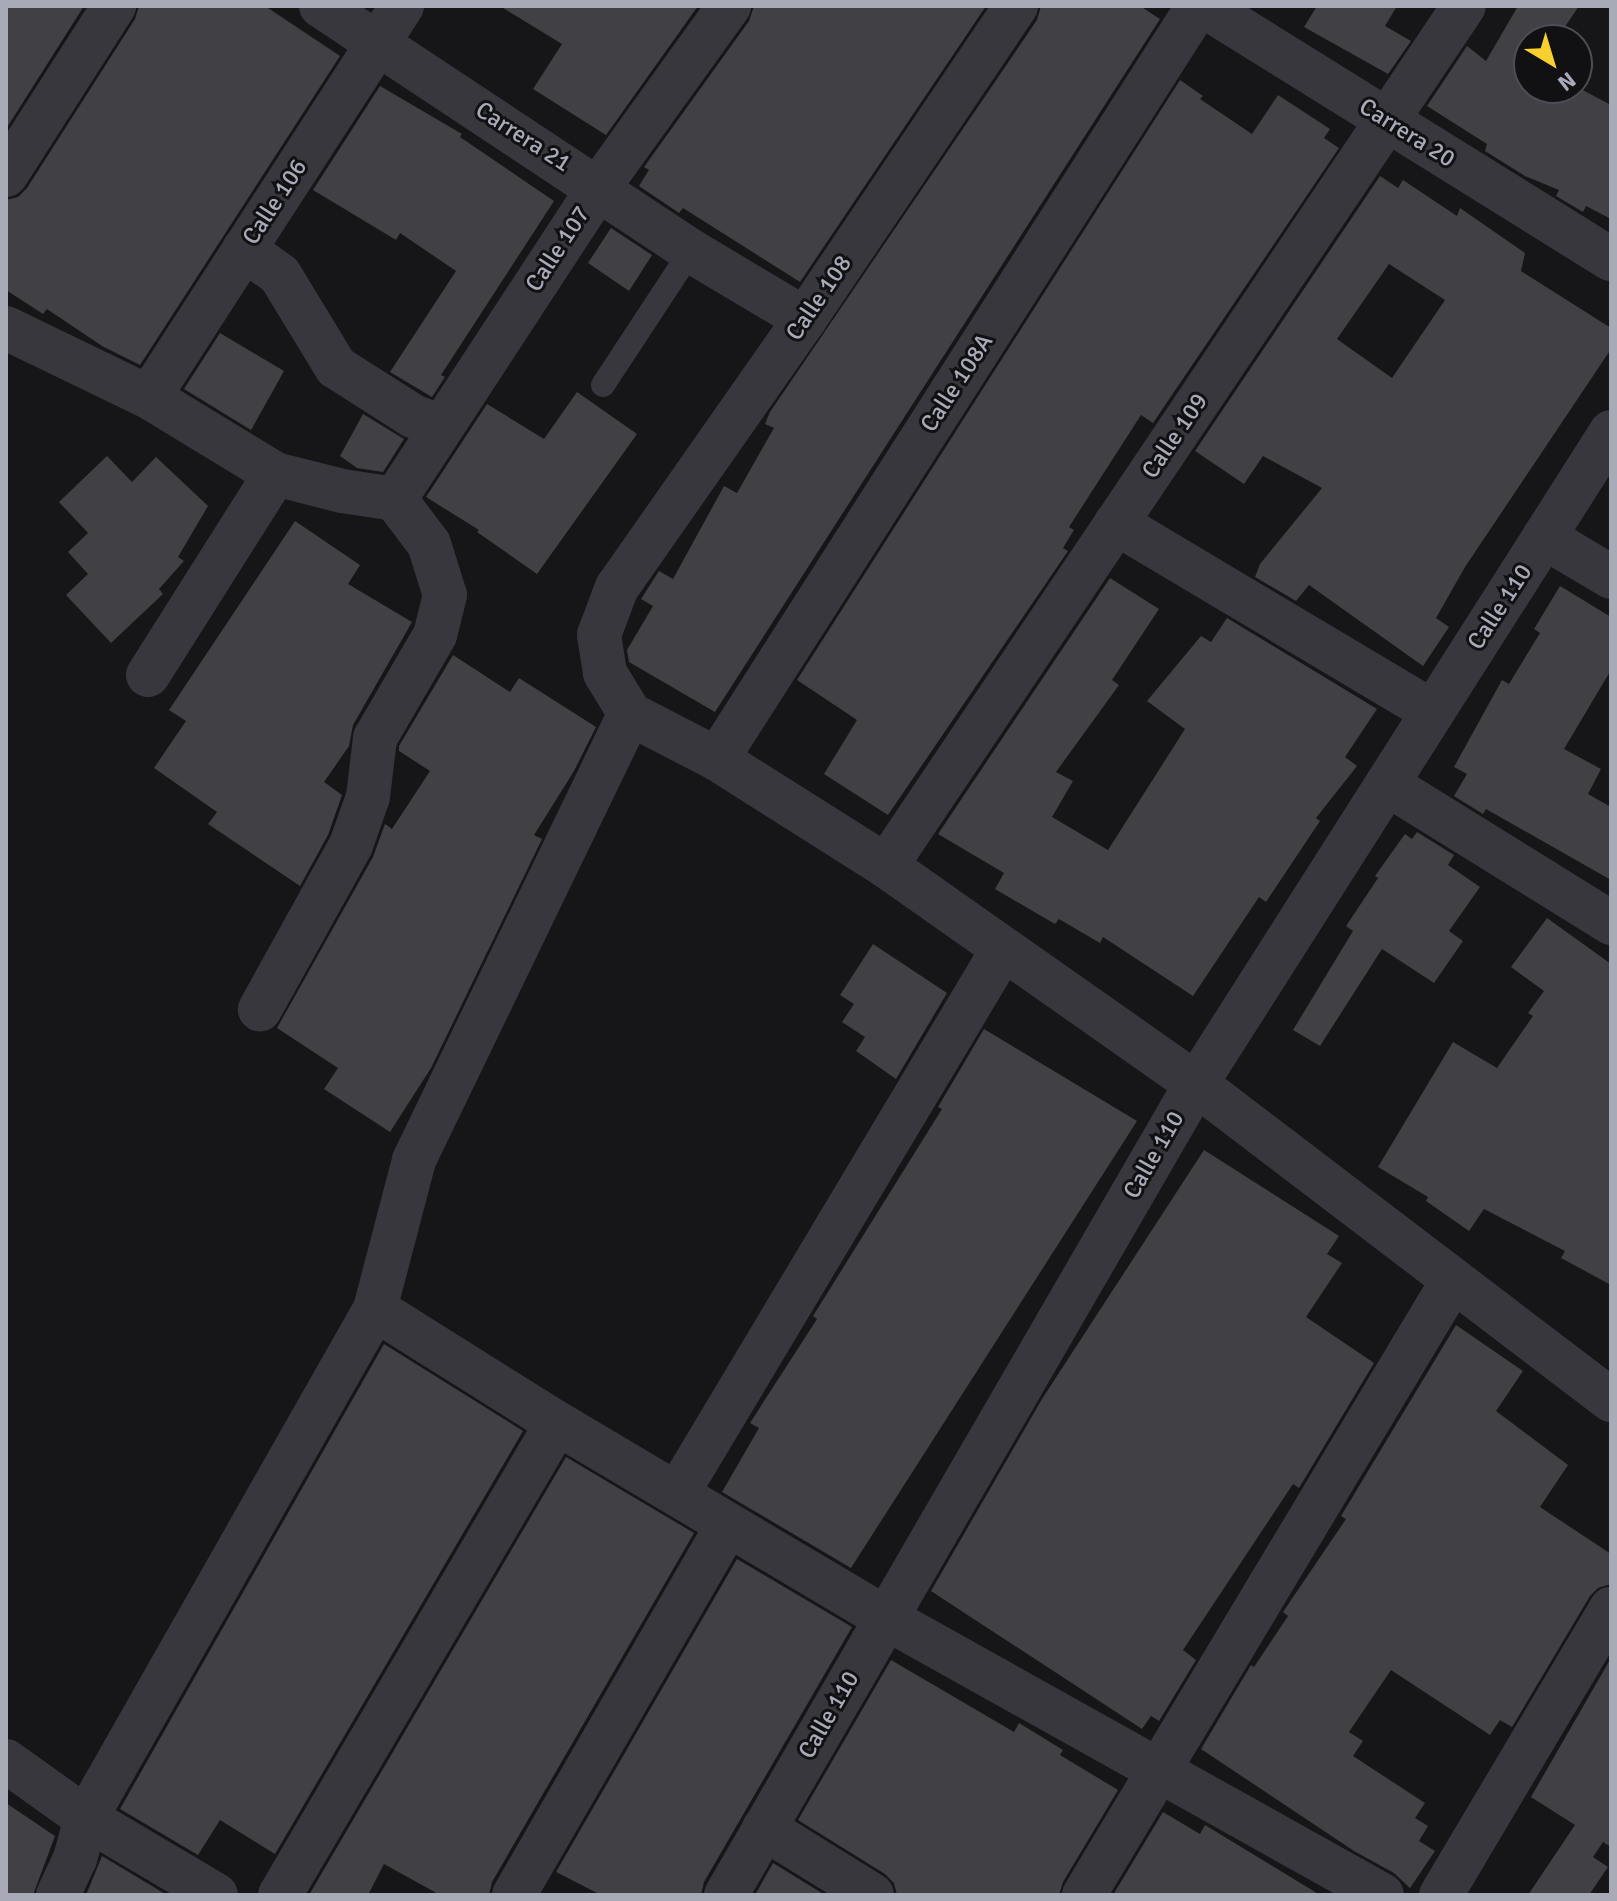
<!DOCTYPE html>
<html>
<head>
<meta charset="utf-8">
<style>
	body { margin:0 }
	#map { position:relative; width:1617px; height:1901px; overflow:hidden; background:#161618; font-family:Signika,sans-serif }
	div>[style] { position:absolute }
	[style*='--x'] { left:calc(var(--x)*1px); top:calc(var(--y)*1px); width:calc(var(--w)*1px); rotate:calc(var(--a)*1deg) }
	.building>* { inset:0; background:#404045 }
	.service>* { height:24px; margin:-12px; padding:0 12px; transform-origin:12px; border-radius:12px; background:#37373d }
	.minor>* { height:44px; margin:-22px; padding:0 22px; transform-origin:22px; border-radius:22px; background:#37373d }
	span { translate:-50% -50%; white-space:nowrap; text-align:center; line-height:1.15; -webkit-text-stroke:6px #111113; paint-order:stroke }
	.street-label { font-size:24px; color:#a8aab8 }
	.frame { position:absolute; inset:0; border:8px solid #a8aab8; pointer-events:none }
	.north { position:absolute; left:1513px; top:24px; width:80px; height:80px; box-sizing:border-box; background:#111113; border:2px solid #4d4e55; border-radius:50%; rotate:142deg; font-size:22px; font-weight:700; line-height:32px; text-align:center; color:#a8aab8 }
	.north::after { content:''; display:block; margin:auto; width:28px; height:36px; background:#f7cf2f; clip-path:polygon(50% 0,100% 100%,50% 72%,0 100%) }
</style>
</head>
<body>
<div id="map">
	<div class="building">
		<i style="clip-path:polygon(6px 6px,84px 6px,6px 129px)"></i>
		<i style="clip-path:polygon(139px 6px,265px 6px,340px 56px,140px 365px,102px 346px,47px 309px,43px 314px,6px 290px,6px 200px,18px 197px,27px 188px,135px 19px)"></i>
		<i style="clip-path:polygon(500px 6px,698px 6px,606px 135px,533px 89px,562px 44px)"></i>
		<i style="clip-path:polygon(754px 6px,986px 6px,800px 282px,683px 208px,679px 213px,639px 186px,649px 170px,644px 167px,749px 21px)"></i>
		<i style="clip-path:polygon(1041px 6px,1140px 6px,1160px 19px,715px 712px,629px 662px,627px 650px,653px 606px,641px 599px,659px 571px,673px 579px,724px 486px,737px 493px,774px 428px,765px 424px,770px 412px,1037px 20px)"></i>
		<i style="clip-path:polygon(1317px 6px,1397px 6px,1385px 26px,1411px 41px,1388px 74px,1304px 27px)"></i>
		<i style="clip-path:polygon(1518px 6px,1579px 6px,1556px 40px,1529px 40px,1529px 88px,1577px 87px,1611px 105px,1611px 219px,1586px 206px,1583px 212px,1556px 196px,1559px 190px,1525px 176px,1485px 151px,1487px 144px,1427px 106px,1467px 46px,1486px 61px)"></i>
		<i style="clip-path:polygon(1180px 80px,1203px 96px,1200px 99px,1252px 134px,1278px 95px,1330px 129px,1324px 138px,1339px 148px,1153px 423px,1141px 415px,1069px 527px,1074px 530px,1063px 548px,1068px 551px,888px 815px,824px 774px,857px 720px,797px 680px)"></i>
		<i style="clip-path:polygon(380px 86px,462px 134px,460px 137px,554px 201px,441px 375px,445px 377px,432px 397px,390px 372px,456px 271px,400px 233px,396px 240px,313px 190px)"></i>
		<i style="clip-path:polygon(evenodd,1380px 176px,1398px 188px,1403px 180px,1457px 216px,1460px 208px,1525px 253px,1521px 271px,1611px 328px,1611px 349px,1465px 567px,1436px 618px,1449px 627px,1423px 666px,1309px 585px,1296px 601px,1255px 577px,1260px 564px,1322px 488px,1263px 456px,1244px 484px,1195px 451px,1380px 176px,1389px 264px,1445px 300px,1392px 378px,1337px 339px,1389px 264px)"></i>
		<i style="clip-path:polygon(611px 228px,652px 255px,629px 291px,588px 263px)"></i>
		<i style="clip-path:polygon(220px 333px,284px 371px,251px 430px,184px 389px)"></i>
		<i style="clip-path:polygon(577px 392px,637px 434px,537px 574px,477px 532px,479px 530px,426px 497px,487px 404px,544px 439px)"></i>
		<i style="clip-path:polygon(363px 414px,404px 439px,383px 472px,357px 468px,340px 456px)"></i>
		<i style="clip-path:polygon(107px 456px,132px 482px,156px 457px,208px 506px,178px 557px,184px 561px,159px 589px,163px 594px,111px 643px,66px 595px,88px 574px,68px 552px,88px 533px,59px 502px)"></i>
		<i style="clip-path:polygon(295px 521px,360px 565px,348px 584px,412px 622px,353px 725px,349px 746px,324px 782px,342px 795px,328px 835px,300px 886px,208px 824px,217px 812px,154px 768px,186px 721px,169px 710px)"></i>
		<i style="clip-path:polygon(1110px 578px,1159px 609px,1112px 680px,1119px 685px,1056px 772px,1073px 781px,1052px 817px,1108px 850px,1185px 729px,1147px 701px,1201px 636px,1211px 642px,1227px 618px,1377px 709px,1345px 757px,1357px 766px,1316px 818px,1320px 821px,1266px 902px,1259px 897px,1193px 996px,1103px 937px,1100px 943px,1059px 919px,1055px 924px,995px 889px,1004px 873px,938px 834px)"></i>
		<i style="clip-path:polygon(1560px 586px,1611px 617px,1611px 670px,1564px 749px,1601px 769px,1588px 794px,1611px 807px,1611px 880px,1486px 809px,1483px 814px,1454px 796px,1467px 774px,1454px 767px,1502px 680px,1509px 684px,1540px 633px,1534px 629px)"></i>
		<i style="clip-path:polygon(453px 655px,510px 692px,519px 678px,596px 727px,574px 771px,534px 835px,542px 839px,431px 1068px,390px 1132px,324px 1089px,338px 1068px,277px 1028px,373px 857px,385px 824px,392px 829px,430px 771px,399px 751px,399px 746px)"></i>
		<i style="clip-path:polygon(1417px 832px,1454px 855px,1448px 865px,1480px 887px,1449px 931px,1463px 941px,1434px 983px,1382px 949px,1320px 1046px,1293px 1030px,1353px 931px,1346px 926px,1378px 878px,1375px 876px,1405px 834px,1412px 839px)"></i>
		<i style="clip-path:polygon(1547px 918px,1611px 964px,1611px 1285px,1561px 1258px,1565px 1251px,1484px 1209px,1469px 1231px,1426px 1201px,1428px 1197px,1378px 1167px,1453px 1042px,1497px 1068px,1533px 1016px,1528px 1013px,1544px 991px,1511px 967px)"></i>
		<i style="clip-path:polygon(873px 944px,947px 993px,896px 1079px,856px 1051px,865px 1037px,842px 1022px,854px 1004px,840px 995px)"></i>
		<i style="clip-path:polygon(984px 1029px,1137px 1121px,851px 1568px,722px 1492px,759px 1428px,750px 1423px,817px 1319px,813px 1316px,942px 1109px,938px 1107px)"></i>
		<i style="clip-path:polygon(1204px 1150px,1339px 1236px,1327px 1254px,1342px 1263px,1306px 1317px,1374px 1363px,1299px 1488px,1293px 1484px,1183px 1650px,1196px 1660px,1159px 1721px,1151px 1716px,1142px 1729px,931px 1591px,1042px 1399px)"></i>
		<i style="clip-path:polygon(1456px 1325px,1523px 1371px,1496px 1411px,1568px 1465px,1540px 1507px,1611px 1554px,1611px 1584px,1598px 1588px,1590px 1596px,1512px 1727px,1500px 1720px,1490px 1735px,1391px 1670px,1349px 1732px,1363px 1741px,1353px 1756px,1425px 1803px,1415px 1818px,1428px 1826px,1419px 1841px,1435px 1851px,1410px 1888px,1394px 1873px,1354px 1851px,1201px 1749px,1251px 1665px,1254px 1667px,1288px 1616px,1283px 1612px,1346px 1519px,1341px 1516px)"></i>
		<i style="clip-path:polygon(384px 1344px,523px 1431px,275px 1854px,220px 1820px,198px 1855px,120px 1809px)"></i>
		<i style="clip-path:polygon(566px 1457px,694px 1533px,492px 1882px,489px 1895px,440px 1895px,384px 1864px,368px 1895px,309px 1895px)"></i>
		<i style="clip-path:polygon(737px 1559px,852px 1627px,704px 1882px,701px 1895px,601px 1895px,556px 1872px)"></i>
		<i style="clip-path:polygon(1611px 1658px,1611px 1847px,1603px 1842px,1593px 1857px,1608px 1867px,1589px 1895px,1528px 1895px,1575px 1825px,1531px 1797px)"></i>
		<i style="clip-path:polygon(891px 1660px,1014px 1732px,1019px 1723px,1063px 1750px,1060px 1755px,1118px 1790px,1063px 1882px,1059px 1895px,897px 1895px,894px 1883px,885px 1874px,798px 1820px)"></i>
		<i style="clip-path:polygon(6px 1803px,55px 1836px,33px 1895px,6px 1895px)"></i>
		<i style="clip-path:polygon(1163px 1812px,1200px 1834px,1205px 1825px,1320px 1895px,1113px 1895px)"></i>
		<i style="clip-path:polygon(102px 1856px,167px 1895px,86px 1895px)"></i>
		<i style="clip-path:polygon(773px 1863px,825px 1895px,755px 1895px)"></i>
	</div>
	<div class="service">
		<i style="--x:603;--y:385;--w:160;--a:-56.7"></i>
	</div>
	<div class="minor">
		<i style="--x:321;--y:6;--w:444;--a:33.5"></i>
		<i style="--x:691;--y:251;--w:133;--a:30.8"></i>
		<i style="--x:1016;--y:6;--w:377;--a:124"></i>
		<i style="--x:805;--y:319;--w:327;--a:125"></i>
		<i style="--x:617;--y:587;--w:51;--a:110.6"></i>
		<i style="--x:599;--y:635;--w:38;--a:81"></i>
		<i style="--x:605;--y:673;--w:48;--a:58.6"></i>
		<i style="--x:630;--y:714;--w:98;--a:27.3"></i>
		<i style="--x:717;--y:759;--w:200;--a:32.3"></i>
		<i style="--x:886;--y:866;--w:379;--a:35.1"></i>
		<i style="--x:1196;--y:1084;--w:522;--a:37.29"></i>
		<i style="--x:1204;--y:6;--w:479;--a:31.9"></i>
		<i style="--x:6;--y:175;--w:201;--a:-57.4"></i>
		<i style="--x:244;--y:249;--w:44;--a:35.8"></i>
		<i style="--x:280;--y:275;--w:108;--a:58.7"></i>
		<i style="--x:336;--y:367;--w:91;--a:32.5"></i>
		<i style="--x:413;--y:416;--w:30;--a:21"></i>
		<i style="--x:6;--y:328;--w:159;--a:25.8"></i>
		<i style="--x:149;--y:397;--w:148;--a:31.4"></i>
		<i style="--x:275;--y:474;--w:69;--a:14.2"></i>
		<i style="--x:342;--y:491;--w:54;--a:8.6"></i>
		<i style="--x:395;--y:499;--w:56;--a:52.9"></i>
		<i style="--x:429;--y:544;--w:53;--a:72.6"></i>
		<i style="--x:445;--y:595;--w:41;--a:104"></i>
		<i style="--x:435;--y:635;--w:119;--a:120.2"></i>
		<i style="--x:375;--y:738;--w:59;--a:96.8"></i>
		<i style="--x:368;--y:797;--w:51;--a:109.5"></i>
		<i style="--x:351;--y:845;--w:188;--a:119"></i>
		<i style="--x:149;--y:397;--w:466;--a:-57.1"></i>
		<i style="--x:395;--y:499;--w:373;--a:-56.8"></i>
		<i style="--x:599;--y:187;--w:223;--a:-54.3"></i>
		<i style="--x:1116;--y:523;--w:369;--a:30.8"></i>
		<i style="--x:1544;--y:537;--w:78;--a:30.8"></i>
		<i style="--x:148;--y:675;--w:238;--a:-57.7"></i>
		<i style="--x:717;--y:759;--w:894;--a:-57.43"></i>
		<i style="--x:1387;--y:784;--w:264;--a:31.8"></i>
		<i style="--x:886;--y:866;--w:1036;--a:-56.1"></i>
		<i style="--x:375;--y:1309;--w:215;--a:32.1"></i>
		<i style="--x:557;--y:1423;--w:382;--a:30.7"></i>
		<i style="--x:886;--y:1618;--w:568;--a:29.18"></i>
		<i style="--x:677;--y:1494;--w:635;--a:-59.11"></i>
		<i style="--x:6;--y:1761;--w:98;--a:35.5"></i>
		<i style="--x:86;--y:1818;--w:151;--a:30.6"></i>
		<i style="--x:764;--y:1828;--w:127;--a:31.8"></i>
		<i style="--x:58;--y:1895;--w:40;--a:-65"></i>
		<i style="--x:75;--y:1859;--w:42;--a:-75"></i>
		<i style="--x:86;--y:1818;--w:585;--a:-60.41"></i>
		<i style="--x:375;--y:1309;--w:154;--a:-75.3"></i>
		<i style="--x:414;--y:1160;--w:496;--a:-64.2"></i>
		<i style="--x:280;--y:1895;--w:547;--a:-59.59"></i>
		<i style="--x:514;--y:1895;--w:427;--a:-60"></i>
		<i style="--x:726;--y:1895;--w:937;--a:-59.91"></i>
		<i style="--x:1196;--y:1084;--w:773;--a:-57.52"></i>
		<i style="--x:1084;--y:1895;--w:717;--a:-59.04"></i>
		<i style="--x:1441;--y:1895;--w:333;--a:-59.3"></i>
	</div>
	<div class="street-label">
		<span style="left:1407px;top:133px;rotate:32deg">Carrera 20</span>
		<span style="left:523px;top:137px;rotate:33deg">Carrera 21</span>
		<span style="left:275px;top:202px;rotate:-57deg">Calle 106</span>
		<span style="left:558px;top:249px;rotate:-57deg">Calle 107</span>
		<span style="left:819px;top:298px;rotate:-56deg">Calle 108</span>
		<span style="left:957px;top:383px;rotate:-57deg">Calle 108A</span>
		<span style="left:1175px;top:436px;rotate:-56deg">Calle 109</span>
		<span style="left:1500px;top:607px;rotate:-57deg">Calle 110</span>
		<span style="left:1154px;top:1155px;rotate:-60deg">Calle 110</span>
		<span style="left:829px;top:1715px;rotate:-60deg">Calle 110</span>
	</div>
	<div class="frame"></div>
	<div class="north">N</div>
</div>
</body>
</html>
